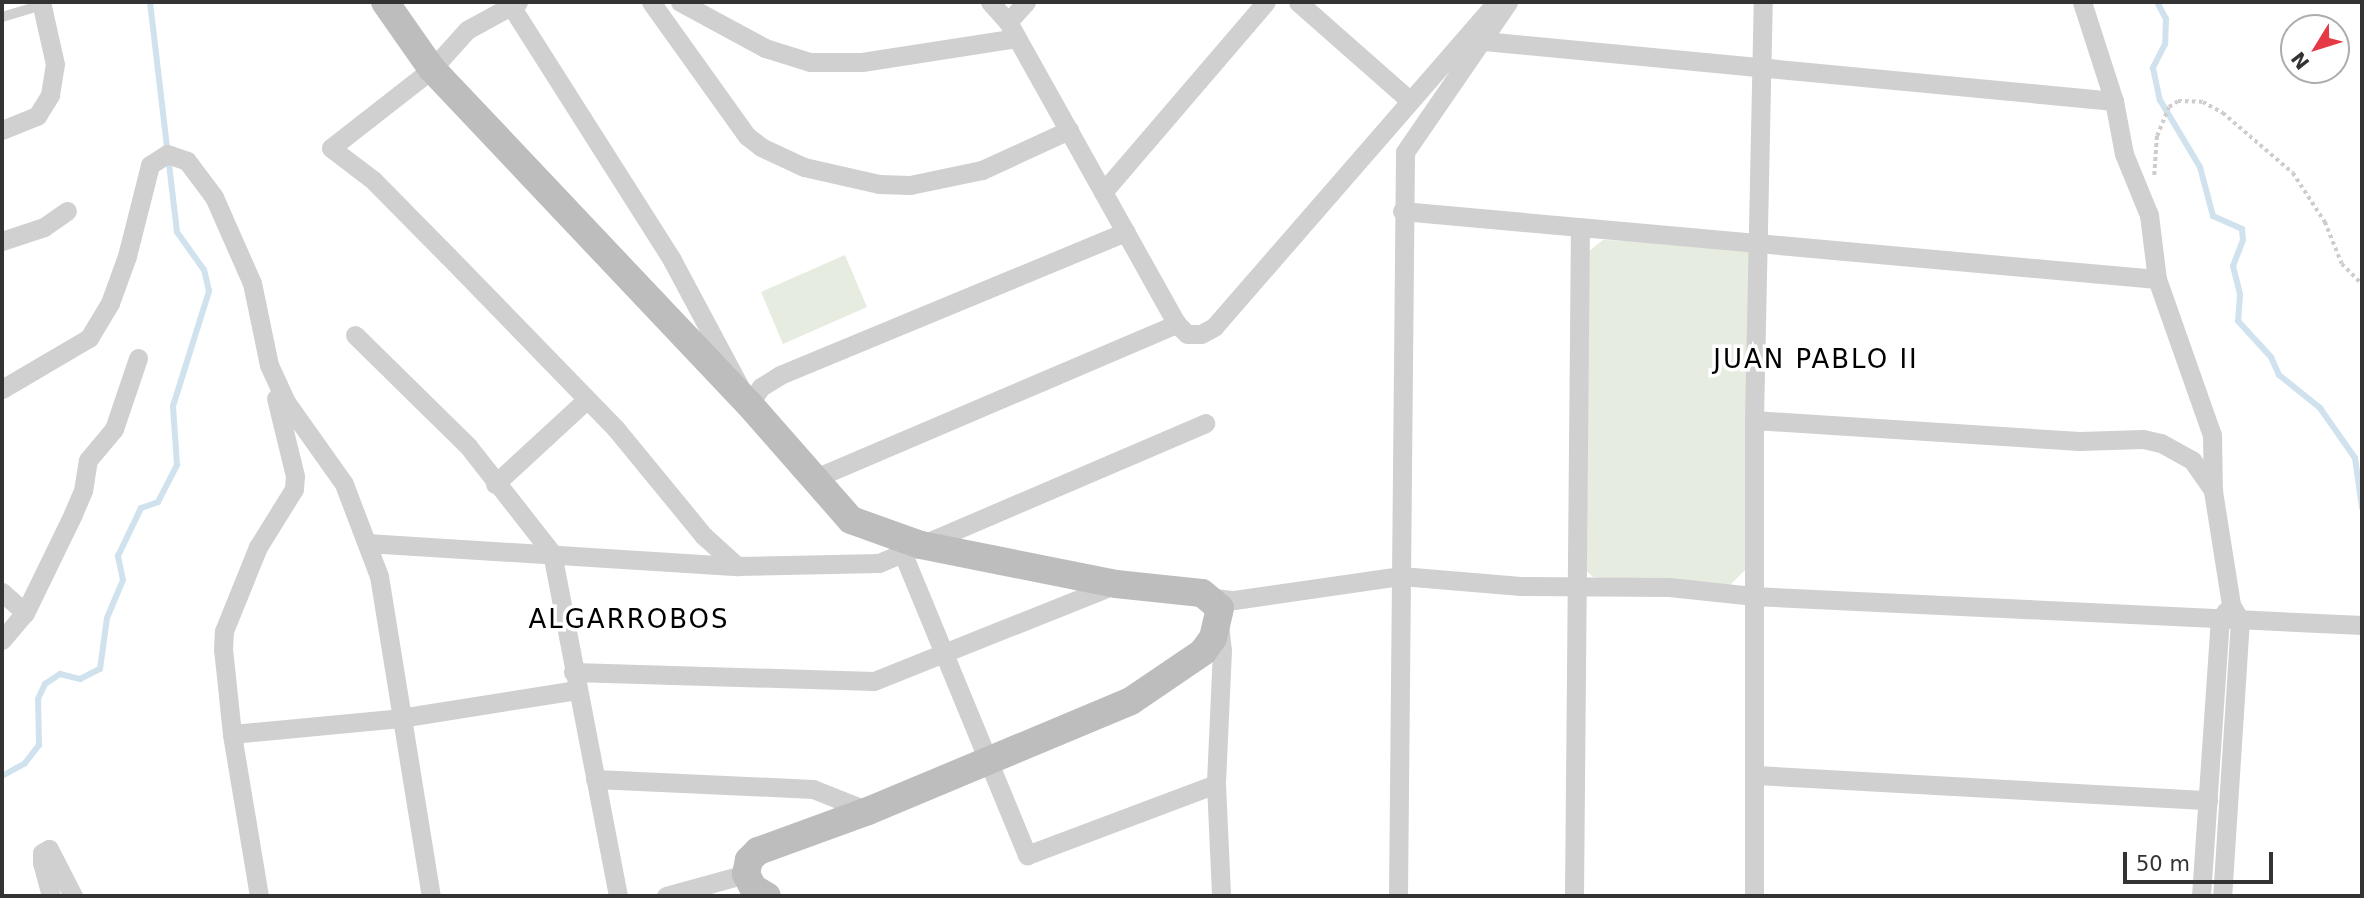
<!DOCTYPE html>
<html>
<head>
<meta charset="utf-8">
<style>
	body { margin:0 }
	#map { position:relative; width:2364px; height:898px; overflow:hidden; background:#fff; font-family:"DejaVu Sans",sans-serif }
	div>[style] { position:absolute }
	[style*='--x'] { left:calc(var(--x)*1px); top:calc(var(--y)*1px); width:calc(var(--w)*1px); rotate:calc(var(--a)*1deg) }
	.green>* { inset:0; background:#e6ecdf }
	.stream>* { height:6px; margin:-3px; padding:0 3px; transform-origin:3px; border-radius:3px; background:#cfe2ee }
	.path>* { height:3.5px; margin-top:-1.75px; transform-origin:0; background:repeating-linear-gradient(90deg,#cdcdcd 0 3.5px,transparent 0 7px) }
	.lane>* { height:10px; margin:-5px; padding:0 5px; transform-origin:5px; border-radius:5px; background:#d0d0d0 }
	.street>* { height:19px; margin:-9.5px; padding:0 9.5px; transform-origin:9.5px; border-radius:9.5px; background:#d0d0d0 }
	.secondary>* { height:28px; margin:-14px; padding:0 14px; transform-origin:14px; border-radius:14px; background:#bdbdbd }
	span { translate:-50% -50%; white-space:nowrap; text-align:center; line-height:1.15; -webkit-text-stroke:7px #fff; paint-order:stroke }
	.neighbourhood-label { font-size:26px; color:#000; letter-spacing:2px }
	.frame { position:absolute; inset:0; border:4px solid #333; pointer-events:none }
	.north { position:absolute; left:2280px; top:14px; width:70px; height:70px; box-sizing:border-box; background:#fff; border:2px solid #adadad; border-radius:50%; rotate:232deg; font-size:19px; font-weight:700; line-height:28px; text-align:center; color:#333 }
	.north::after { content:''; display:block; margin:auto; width:24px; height:32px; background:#e63946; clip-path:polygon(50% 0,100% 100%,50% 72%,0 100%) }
	.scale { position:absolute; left:2123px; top:852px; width:150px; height:32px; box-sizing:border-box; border:4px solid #333; border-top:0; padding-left:9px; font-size:21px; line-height:24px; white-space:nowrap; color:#333; -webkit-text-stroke:5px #fff; paint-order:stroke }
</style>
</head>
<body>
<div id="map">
	<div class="green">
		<i style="clip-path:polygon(1603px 240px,1736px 245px,1750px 252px,1745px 570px,1728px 587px,1593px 577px,1585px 570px,1588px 252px)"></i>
		<i style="clip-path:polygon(845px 255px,867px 307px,783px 344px,761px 292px)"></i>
	</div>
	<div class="stream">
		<i style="--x:2157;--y:2;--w:19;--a:62"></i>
		<i style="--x:2166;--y:19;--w:25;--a:92"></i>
		<i style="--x:2165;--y:44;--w:27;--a:117"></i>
		<i style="--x:2153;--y:68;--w:33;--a:78"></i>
		<i style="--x:2160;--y:100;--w:78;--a:59.2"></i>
		<i style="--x:2200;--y:167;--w:51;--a:75.1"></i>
		<i style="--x:2213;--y:216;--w:32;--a:24"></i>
		<i style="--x:2242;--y:229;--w:11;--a:85"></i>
		<i style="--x:2243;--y:240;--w:28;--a:111"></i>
		<i style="--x:2233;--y:266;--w:29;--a:76"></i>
		<i style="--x:2240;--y:294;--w:27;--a:94"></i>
		<i style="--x:2238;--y:321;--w:49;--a:47.5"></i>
		<i style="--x:2271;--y:357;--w:20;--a:66"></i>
		<i style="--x:2279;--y:375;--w:53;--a:38.8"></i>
		<i style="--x:2320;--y:408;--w:61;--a:55"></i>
		<i style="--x:2355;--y:458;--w:50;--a:82"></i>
		<i style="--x:2;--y:776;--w:26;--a:-29"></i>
		<i style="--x:25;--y:763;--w:23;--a:-52"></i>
		<i style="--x:39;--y:745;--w:46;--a:-91.2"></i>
		<i style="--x:38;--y:699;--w:17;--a:-65"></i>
		<i style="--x:45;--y:684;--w:18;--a:-34"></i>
		<i style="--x:60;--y:674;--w:21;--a:14"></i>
		<i style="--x:80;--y:679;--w:22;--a:-27"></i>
		<i style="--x:100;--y:669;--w:51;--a:-82.2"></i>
		<i style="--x:107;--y:618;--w:41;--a:-67.2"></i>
		<i style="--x:123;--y:580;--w:25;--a:-102"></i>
		<i style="--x:118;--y:556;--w:53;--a:-64.4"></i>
		<i style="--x:141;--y:508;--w:18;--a:-19"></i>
		<i style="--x:158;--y:502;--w:42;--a:-62.8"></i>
		<i style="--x:177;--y:465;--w:59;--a:-93.9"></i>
		<i style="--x:173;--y:406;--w:121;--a:-72.6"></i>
		<i style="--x:209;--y:291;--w:22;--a:-103"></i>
		<i style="--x:204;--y:270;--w:47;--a:-125.4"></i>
		<i style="--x:177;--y:232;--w:232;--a:-96.7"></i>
	</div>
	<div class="path">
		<i style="--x:2154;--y:175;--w:39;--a:-86"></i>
		<i style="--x:2157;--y:136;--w:31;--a:-68"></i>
		<i style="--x:2169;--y:107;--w:11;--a:-34"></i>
		<i style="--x:2178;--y:101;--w:25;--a:2"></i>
		<i style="--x:2203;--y:102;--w:23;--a:29"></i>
		<i style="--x:2223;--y:113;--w:92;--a:40.6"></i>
		<i style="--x:2293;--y:173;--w:59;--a:56.9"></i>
		<i style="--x:2325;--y:222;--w:45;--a:68"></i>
		<i style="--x:2342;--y:264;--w:28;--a:45"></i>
	</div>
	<div class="lane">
		<i style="--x:2;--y:17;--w:42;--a:-16.7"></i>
	</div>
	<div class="street">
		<i style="--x:518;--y:2;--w:58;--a:151.2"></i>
		<i style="--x:467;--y:30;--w:52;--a:131.9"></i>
		<i style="--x:432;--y:69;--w:128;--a:142"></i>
		<i style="--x:331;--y:148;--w:53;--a:37.3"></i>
		<i style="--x:373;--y:180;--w:107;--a:45.4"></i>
		<i style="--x:448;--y:256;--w:241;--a:45.8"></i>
		<i style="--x:616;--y:429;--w:139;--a:50.6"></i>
		<i style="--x:704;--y:536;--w:45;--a:42.3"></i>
		<i style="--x:651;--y:2;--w:165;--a:54.4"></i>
		<i style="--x:747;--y:136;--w:18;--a:38"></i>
		<i style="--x:761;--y:147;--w:47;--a:24.9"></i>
		<i style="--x:804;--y:167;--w:77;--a:12.8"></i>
		<i style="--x:879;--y:184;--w:31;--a:2"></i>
		<i style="--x:910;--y:185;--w:74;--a:-11.8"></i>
		<i style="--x:982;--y:170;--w:96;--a:-24.7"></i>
		<i style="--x:680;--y:2;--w:97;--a:28.4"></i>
		<i style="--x:765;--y:48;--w:47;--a:17.3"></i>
		<i style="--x:810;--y:62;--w:52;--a:0"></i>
		<i style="--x:862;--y:62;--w:157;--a:-8.8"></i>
		<i style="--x:990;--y:2;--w:27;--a:48"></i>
		<i style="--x:1008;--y:22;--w:346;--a:60.8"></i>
		<i style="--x:1298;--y:2;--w:148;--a:41.4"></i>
		<i style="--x:2082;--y:2;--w:104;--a:72.1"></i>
		<i style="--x:2114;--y:101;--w:54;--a:79.3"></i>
		<i style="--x:2124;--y:154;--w:66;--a:67.7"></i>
		<i style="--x:2149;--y:215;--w:64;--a:82.9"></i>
		<i style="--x:2157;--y:279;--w:165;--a:70.6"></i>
		<i style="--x:2212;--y:435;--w:56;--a:89"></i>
		<i style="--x:2213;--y:491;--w:115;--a:81"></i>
		<i style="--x:2231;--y:605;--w:17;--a:59"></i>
		<i style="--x:2240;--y:620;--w:277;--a:93.7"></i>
		<i style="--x:511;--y:6;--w:301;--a:57.6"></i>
		<i style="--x:672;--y:260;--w:163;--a:61.9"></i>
		<i style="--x:749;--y:404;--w:21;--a:-55"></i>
		<i style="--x:761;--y:387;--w:22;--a:-32"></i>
		<i style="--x:780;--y:375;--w:374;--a:-22.5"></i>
		<i style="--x:1008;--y:22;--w:27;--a:-48"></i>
		<i style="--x:1484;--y:41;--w:633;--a:5.44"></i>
		<i style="--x:2;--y:130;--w:38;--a:-22"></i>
		<i style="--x:37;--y:116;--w:25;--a:-58"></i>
		<i style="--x:50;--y:95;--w:31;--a:-81"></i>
		<i style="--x:55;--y:64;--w:64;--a:-102.7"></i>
		<i style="--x:1103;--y:192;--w:250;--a:-49.4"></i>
		<i style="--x:1402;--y:211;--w:758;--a:5.15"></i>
		<i style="--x:2;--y:241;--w:44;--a:-18.4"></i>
		<i style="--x:44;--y:227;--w:28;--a:-35"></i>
		<i style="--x:355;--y:335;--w:158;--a:44.5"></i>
		<i style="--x:468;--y:446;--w:136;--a:51.9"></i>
		<i style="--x:552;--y:553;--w:349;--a:79.1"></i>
		<i style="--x:2;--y:389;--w:101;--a:-30.4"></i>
		<i style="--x:89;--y:338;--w:41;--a:-59"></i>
		<i style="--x:110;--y:303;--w:50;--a:-70.1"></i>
		<i style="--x:127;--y:256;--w:94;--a:-75.8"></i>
		<i style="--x:150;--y:165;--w:20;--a:-33"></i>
		<i style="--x:167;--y:154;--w:21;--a:19"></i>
		<i style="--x:187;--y:161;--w:45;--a:53.1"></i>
		<i style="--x:214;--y:197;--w:94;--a:66.2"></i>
		<i style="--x:252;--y:283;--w:84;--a:78.3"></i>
		<i style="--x:269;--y:365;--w:41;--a:65.3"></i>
		<i style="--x:286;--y:402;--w:100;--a:54.7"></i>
		<i style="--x:344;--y:484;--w:98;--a:69.2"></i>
		<i style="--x:379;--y:576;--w:324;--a:80.8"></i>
		<i style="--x:1754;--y:420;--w:326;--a:3.7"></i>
		<i style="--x:2079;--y:441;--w:64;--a:-1.8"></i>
		<i style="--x:2143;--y:439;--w:18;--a:13"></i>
		<i style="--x:2161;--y:443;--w:35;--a:29"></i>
		<i style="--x:2192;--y:460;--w:37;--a:55"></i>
		<i style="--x:813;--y:479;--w:396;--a:-23.1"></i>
		<i style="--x:1177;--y:324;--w:14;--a:45"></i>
		<i style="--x:1187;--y:334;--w:14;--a:0"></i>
		<i style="--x:1201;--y:334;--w:15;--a:-28"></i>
		<i style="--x:1214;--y:327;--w:431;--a:-49"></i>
		<i style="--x:495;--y:484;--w:124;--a:-42.7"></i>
		<i style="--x:367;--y:543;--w:371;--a:3.6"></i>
		<i style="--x:737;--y:566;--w:142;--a:-1.2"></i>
		<i style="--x:879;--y:563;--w:355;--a:-23.2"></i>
		<i style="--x:903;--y:554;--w:326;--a:67.6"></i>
		<i style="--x:1027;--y:855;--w:202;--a:-20.6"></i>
		<i style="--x:2;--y:592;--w:31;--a:42"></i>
		<i style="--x:1214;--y:598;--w:20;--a:6"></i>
		<i style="--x:1234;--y:600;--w:169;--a:-8.2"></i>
		<i style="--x:1401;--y:576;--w:120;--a:4.8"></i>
		<i style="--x:1521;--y:586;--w:148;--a:0.4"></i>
		<i style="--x:1669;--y:587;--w:84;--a:6.1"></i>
		<i style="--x:1753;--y:596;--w:610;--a:2.73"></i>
		<i style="--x:1219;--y:623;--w:27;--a:84"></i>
		<i style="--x:1222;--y:650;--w:134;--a:92.6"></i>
		<i style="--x:1216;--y:784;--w:112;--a:87.4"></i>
		<i style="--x:2;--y:640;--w:35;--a:-50"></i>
		<i style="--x:25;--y:613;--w:110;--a:-64.1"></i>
		<i style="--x:73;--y:514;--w:25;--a:-67"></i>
		<i style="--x:83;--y:491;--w:31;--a:-81"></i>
		<i style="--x:88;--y:460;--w:40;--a:-50"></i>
		<i style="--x:114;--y:429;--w:75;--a:-71.3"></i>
		<i style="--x:573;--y:672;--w:301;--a:1.7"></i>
		<i style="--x:874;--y:681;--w:261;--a:-21.8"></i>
		<i style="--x:232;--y:734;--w:169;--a:-5.4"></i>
		<i style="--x:400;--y:718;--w:179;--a:-9"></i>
		<i style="--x:1756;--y:775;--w:453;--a:3.2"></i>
		<i style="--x:595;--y:779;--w:218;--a:2.6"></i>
		<i style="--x:813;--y:789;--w:59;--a:21.8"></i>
		<i style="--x:51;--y:896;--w:34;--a:-105"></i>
		<i style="--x:42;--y:863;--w:10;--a:-90"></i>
		<i style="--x:42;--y:853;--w:8;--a:-30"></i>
		<i style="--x:49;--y:849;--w:53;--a:62.9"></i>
		<i style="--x:259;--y:896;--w:164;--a:-99.5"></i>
		<i style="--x:232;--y:734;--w:85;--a:-96"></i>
		<i style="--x:223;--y:649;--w:18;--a:-87"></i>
		<i style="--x:224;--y:631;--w:91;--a:-68"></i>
		<i style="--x:258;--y:547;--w:68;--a:-58.2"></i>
		<i style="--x:294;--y:489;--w:13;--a:-86"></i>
		<i style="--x:295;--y:476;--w:80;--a:-103.7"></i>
		<i style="--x:666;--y:896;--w:83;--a:-15.4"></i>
		<i style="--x:1398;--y:896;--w:744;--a:-89.46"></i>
		<i style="--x:1405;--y:152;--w:182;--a:-55.5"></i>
		<i style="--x:1574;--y:896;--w:669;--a:-89.49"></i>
		<i style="--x:1754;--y:896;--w:476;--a:-90"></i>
		<i style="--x:1754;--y:420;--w:418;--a:-88.8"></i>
		<i style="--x:2201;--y:896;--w:278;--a:-86.1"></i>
		<i style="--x:2220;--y:619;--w:10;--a:-53"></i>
	</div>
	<div class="secondary">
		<i style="--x:385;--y:2;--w:82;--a:55"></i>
		<i style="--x:432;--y:69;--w:461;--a:46.6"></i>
		<i style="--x:749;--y:404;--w:154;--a:48.7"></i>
		<i style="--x:851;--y:520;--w:74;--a:19.7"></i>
		<i style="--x:921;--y:545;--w:199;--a:11.3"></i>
		<i style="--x:1116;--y:584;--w:86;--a:6"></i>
		<i style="--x:1202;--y:593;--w:23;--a:40"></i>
		<i style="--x:1220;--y:608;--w:31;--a:103"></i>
		<i style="--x:1213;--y:638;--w:17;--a:126"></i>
		<i style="--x:1203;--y:652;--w:87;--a:145.8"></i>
		<i style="--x:1131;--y:701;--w:285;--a:157.3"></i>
		<i style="--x:868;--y:811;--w:117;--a:160"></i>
		<i style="--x:758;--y:851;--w:13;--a:135"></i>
		<i style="--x:749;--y:860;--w:14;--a:102"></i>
		<i style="--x:746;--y:874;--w:16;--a:63"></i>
		<i style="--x:753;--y:888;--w:16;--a:30"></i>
	</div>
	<div class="neighbourhood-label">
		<span style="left:1816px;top:360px">JUAN PABLO II</span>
		<span style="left:629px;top:620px">ALGARROBOS</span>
	</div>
	<div class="frame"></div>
	<div class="north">N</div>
	<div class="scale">50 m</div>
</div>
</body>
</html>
